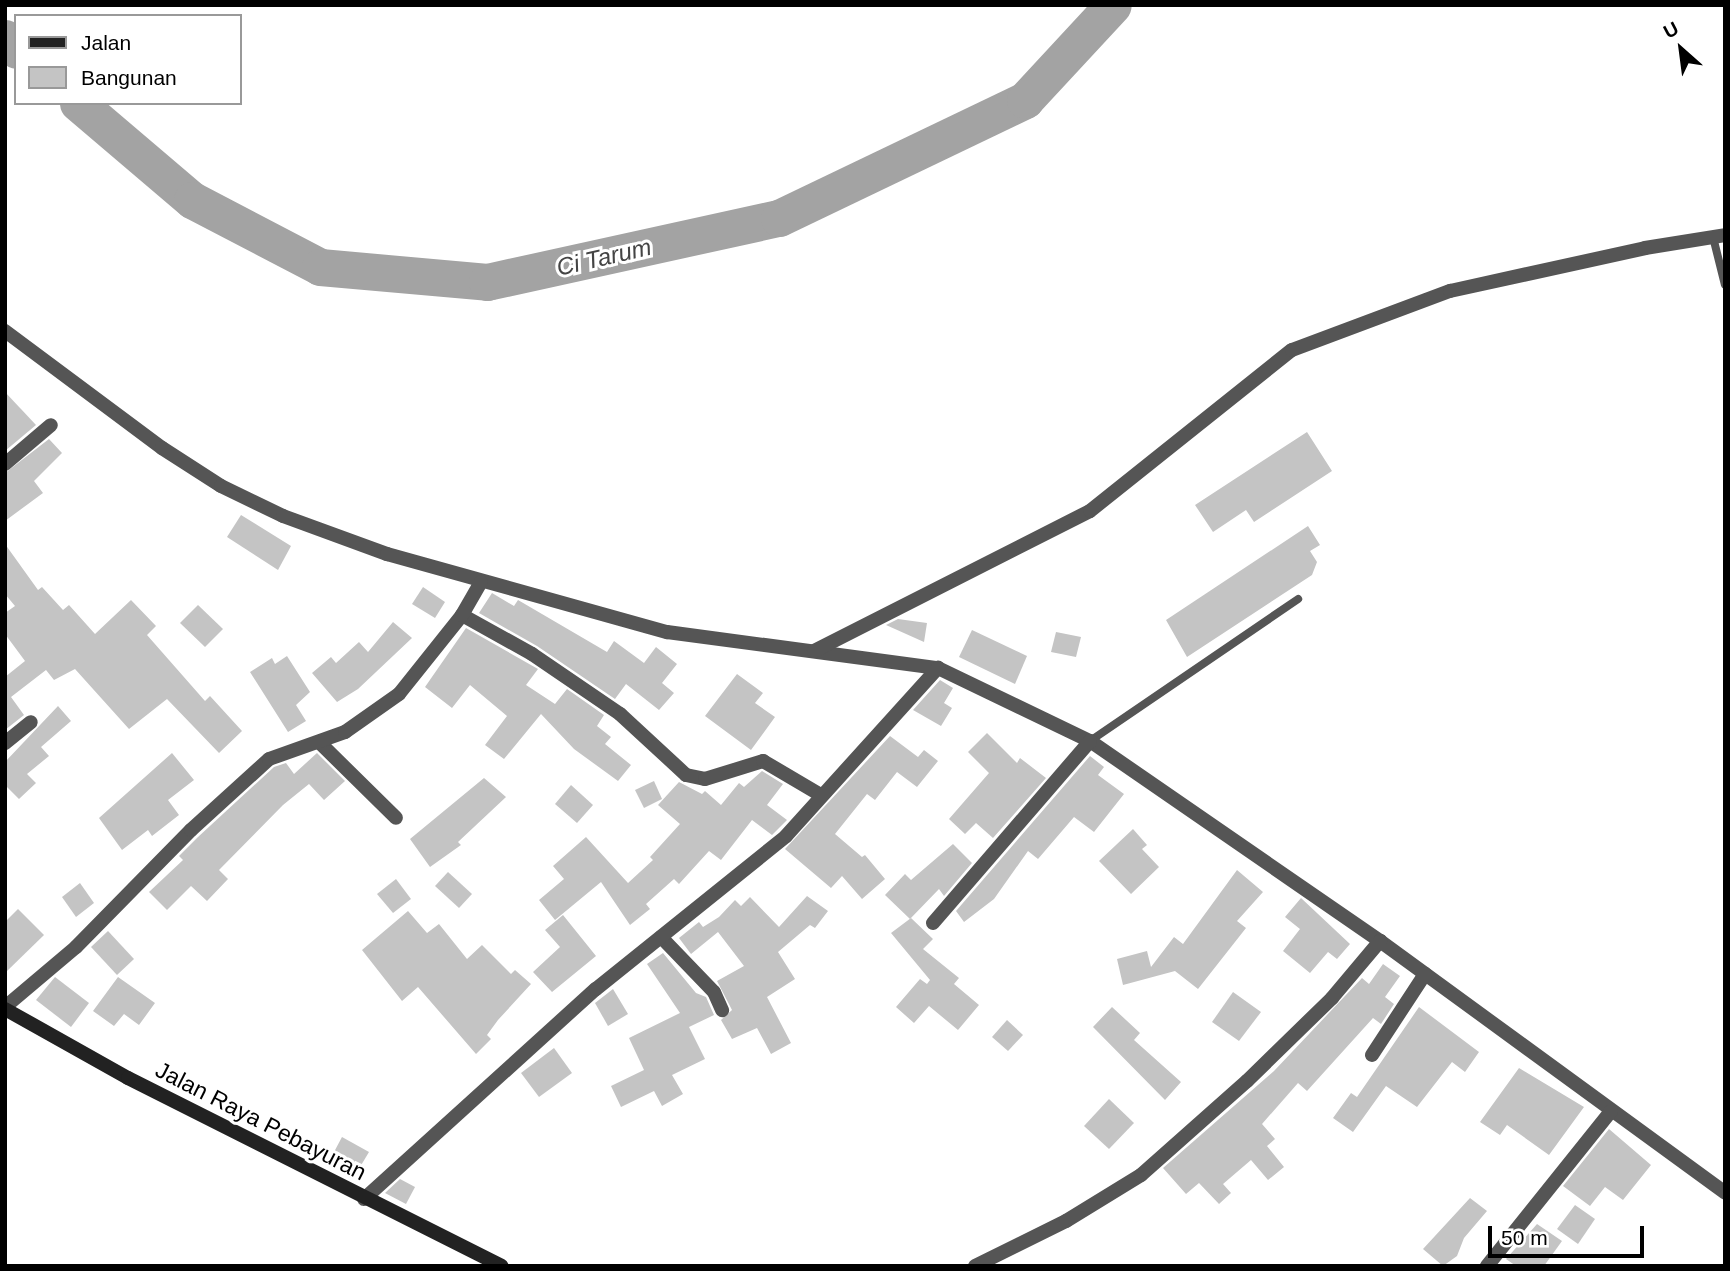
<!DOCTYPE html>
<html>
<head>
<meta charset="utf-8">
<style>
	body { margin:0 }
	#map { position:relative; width:1730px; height:1271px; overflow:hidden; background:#fff; font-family:Arial,sans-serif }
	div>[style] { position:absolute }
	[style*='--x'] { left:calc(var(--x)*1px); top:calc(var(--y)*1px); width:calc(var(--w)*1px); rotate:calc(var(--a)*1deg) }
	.river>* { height:37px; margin:-18.5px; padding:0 18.5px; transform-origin:18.5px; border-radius:18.5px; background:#a3a3a3 }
	.building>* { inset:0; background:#c4c4c4 }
	.lane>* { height:8px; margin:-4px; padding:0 4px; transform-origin:4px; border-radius:4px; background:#555 }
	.street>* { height:14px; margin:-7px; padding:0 7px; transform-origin:7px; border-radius:7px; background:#555 }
	.secondary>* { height:14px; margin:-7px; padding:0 7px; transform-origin:7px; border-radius:7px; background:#222 }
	span { translate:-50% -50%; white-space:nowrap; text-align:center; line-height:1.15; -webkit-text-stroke:6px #fff; paint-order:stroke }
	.street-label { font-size:23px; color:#000 }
	.water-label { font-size:24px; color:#444; font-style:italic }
	.frame { position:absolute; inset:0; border:7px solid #000; pointer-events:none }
	.legend { position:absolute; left:14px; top:14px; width:228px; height:91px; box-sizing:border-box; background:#fff; border:2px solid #999; margin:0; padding:9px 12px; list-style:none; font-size:21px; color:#000 }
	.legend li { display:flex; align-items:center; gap:14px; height:35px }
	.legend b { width:35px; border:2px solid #999 }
	.north { position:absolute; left:1646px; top:14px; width:70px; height:70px; -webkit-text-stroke:5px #fff; paint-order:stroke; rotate:332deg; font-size:19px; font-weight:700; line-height:28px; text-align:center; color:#000 }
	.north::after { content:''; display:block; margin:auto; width:24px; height:32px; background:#000; clip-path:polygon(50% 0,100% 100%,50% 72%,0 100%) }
	.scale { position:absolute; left:1488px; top:1226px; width:156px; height:32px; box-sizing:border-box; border:4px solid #000; border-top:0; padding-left:9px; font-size:21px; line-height:24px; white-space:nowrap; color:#000; -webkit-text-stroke:5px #fff; paint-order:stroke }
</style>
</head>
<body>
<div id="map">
	<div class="river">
		<i style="--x:5;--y:38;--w:16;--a:47"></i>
		<i style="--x:78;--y:103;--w:150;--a:40.4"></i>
		<i style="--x:192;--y:200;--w:144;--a:27.6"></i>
		<i style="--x:320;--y:267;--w:168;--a:5.1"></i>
		<i style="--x:487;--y:282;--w:299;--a:-12.4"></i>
		<i style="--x:779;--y:218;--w:273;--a:-25.6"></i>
		<i style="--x:1025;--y:100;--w:129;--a:-47.2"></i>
	</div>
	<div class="building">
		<i style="clip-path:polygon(5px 392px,36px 425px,5px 451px)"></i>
		<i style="clip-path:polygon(1307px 432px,1332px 471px,1254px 522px,1246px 510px,1213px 532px,1195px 505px)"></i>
		<i style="clip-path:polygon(49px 439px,62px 453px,34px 481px,43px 493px,5px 521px,5px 473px)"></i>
		<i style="clip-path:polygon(241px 515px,291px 546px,278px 570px,227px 537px)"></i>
		<i style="clip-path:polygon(1308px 526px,1320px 545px,1310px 551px,1317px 562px,1312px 575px,1187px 657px,1166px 620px)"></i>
		<i style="clip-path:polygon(5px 544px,38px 590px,42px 587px,63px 610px,69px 605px,95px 634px,131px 600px,156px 626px,147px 635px,205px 701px,210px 696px,242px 731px,219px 753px,167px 699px,129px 729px,75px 669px,54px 680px,46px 670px,11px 697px,24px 715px,5px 730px,5px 677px,25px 661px,5px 634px,5px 613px,15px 606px,5px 594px)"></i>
		<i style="clip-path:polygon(423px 587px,445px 602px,435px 618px,412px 604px)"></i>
		<i style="clip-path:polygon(492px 593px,514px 606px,518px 600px,607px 652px,614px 641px,644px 663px,656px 647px,677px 664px,662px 683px,674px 693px,659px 710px,626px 684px,615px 699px,537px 646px,479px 613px)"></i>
		<i style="clip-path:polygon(198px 605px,223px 629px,205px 647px,180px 623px)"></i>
		<i style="clip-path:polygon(898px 619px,927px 623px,924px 642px,886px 625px)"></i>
		<i style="clip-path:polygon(393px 622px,412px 638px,358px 689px,337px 702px,312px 673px,331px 657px,336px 663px,359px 642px,368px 652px)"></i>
		<i style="clip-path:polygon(466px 628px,538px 669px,526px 685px,555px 704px,567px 689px,604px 715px,597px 726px,611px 737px,605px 744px,631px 765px,618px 781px,574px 749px,541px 714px,504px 759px,485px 745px,507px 716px,470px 685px,452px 708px,425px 687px)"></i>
		<i style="clip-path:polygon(972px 630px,1027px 656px,1015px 684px,959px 657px)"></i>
		<i style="clip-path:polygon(1056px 632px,1081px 637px,1076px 657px,1051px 652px)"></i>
		<i style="clip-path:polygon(287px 656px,310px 692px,296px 705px,306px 721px,288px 732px,250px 672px,272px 658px,275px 664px)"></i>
		<i style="clip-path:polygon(737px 674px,763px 693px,755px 703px,775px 717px,751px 750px,705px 716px)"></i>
		<i style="clip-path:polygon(940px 680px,953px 688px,944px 703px,952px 708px,941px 726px,913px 710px)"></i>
		<i style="clip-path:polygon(58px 706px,71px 721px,41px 747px,49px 756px,27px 774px,36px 783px,19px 799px,5px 785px,5px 762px)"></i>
		<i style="clip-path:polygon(987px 733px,1017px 763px,1020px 758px,1046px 778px,993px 838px,976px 823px,965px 834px,949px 819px,989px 773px,968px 752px)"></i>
		<i style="clip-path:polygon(890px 736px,918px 757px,924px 750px,938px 761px,917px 787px,897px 772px,875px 800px,867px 794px,835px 834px,862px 857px,865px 855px,885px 879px,862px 899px,842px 876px,831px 888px,785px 849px)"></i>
		<i style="clip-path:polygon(172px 753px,194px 780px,168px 800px,179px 815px,152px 836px,148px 830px,122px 850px,99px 818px)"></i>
		<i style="clip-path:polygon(317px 753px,345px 781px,324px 800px,309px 784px,283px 805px,219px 870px,228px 879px,207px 901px,191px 886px,167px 910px,149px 892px,183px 860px,179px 856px,198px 837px,274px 767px,286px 763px,294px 774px)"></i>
		<i style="clip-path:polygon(1090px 756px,1104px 767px,1098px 775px,1124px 794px,1094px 832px,1074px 817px,1038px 859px,1028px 851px,994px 899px,964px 922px,956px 911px)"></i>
		<i style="clip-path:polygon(762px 771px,783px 784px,767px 805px,787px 820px,772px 835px,752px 820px,721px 860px,709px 851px,679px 884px,674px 879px,646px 904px,650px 909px,630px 925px,601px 882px,555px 920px,539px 900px,564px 879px,553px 866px,586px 837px,628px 883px,653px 860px,650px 857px,680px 824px,658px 805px,679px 782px,702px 794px,705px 791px,721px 805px,739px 783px,744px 787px)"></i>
		<i style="clip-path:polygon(484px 778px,506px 797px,458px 842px,461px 845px,430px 867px,410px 839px)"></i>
		<i style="clip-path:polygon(654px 781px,662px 799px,644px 808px,635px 790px)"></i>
		<i style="clip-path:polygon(571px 785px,593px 805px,577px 823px,555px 804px)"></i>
		<i style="clip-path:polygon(1133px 829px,1147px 845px,1142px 849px,1159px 867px,1131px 894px,1099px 861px)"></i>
		<i style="clip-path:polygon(953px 844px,972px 863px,944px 896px,939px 889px,910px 919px,885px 895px,905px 874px,911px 880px)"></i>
		<i style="clip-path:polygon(1237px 870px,1263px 892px,1237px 921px,1246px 928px,1198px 989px,1175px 971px,1123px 985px,1117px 959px,1147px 951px,1151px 967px,1174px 937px,1183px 944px)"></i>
		<i style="clip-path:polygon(448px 872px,472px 894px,459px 908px,435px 886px)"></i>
		<i style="clip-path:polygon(396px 879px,411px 899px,393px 913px,377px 894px)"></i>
		<i style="clip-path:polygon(80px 883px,94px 903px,76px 917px,62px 897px)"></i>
		<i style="clip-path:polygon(807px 896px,828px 911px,815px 928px,810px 925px,778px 952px,795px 979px,767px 997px,791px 1043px,771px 1054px,757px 1028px,732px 1039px,721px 1020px,732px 1010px,717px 981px,744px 966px,718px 932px,691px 954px,679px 938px,699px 922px,703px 927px,719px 917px,735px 900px,741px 906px,750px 897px,779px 927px)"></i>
		<i style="clip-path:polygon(1301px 898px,1350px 944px,1337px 959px,1328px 952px,1310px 973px,1283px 951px,1300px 929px,1285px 917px)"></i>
		<i style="clip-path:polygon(18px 909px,44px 935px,5px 973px,5px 922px)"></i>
		<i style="clip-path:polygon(408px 911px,427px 933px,439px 924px,467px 959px,482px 945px,511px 974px,515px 970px,531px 984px,498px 1020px,487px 1035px,491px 1039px,476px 1054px,418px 987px,402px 1001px,362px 950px)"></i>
		<i style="clip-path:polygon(563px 915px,596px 956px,552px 992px,533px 972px,560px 947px,545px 930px)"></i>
		<i style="clip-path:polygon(911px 918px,933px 939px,923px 949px,959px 978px,954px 984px,979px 1005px,958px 1030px,929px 1006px,914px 1023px,896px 1007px,920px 979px,927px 984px,930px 980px,891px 933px)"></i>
		<i style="clip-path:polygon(108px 931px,134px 959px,117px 975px,91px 947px)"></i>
		<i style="clip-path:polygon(663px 953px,696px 993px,706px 997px,714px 1015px,689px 1027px,705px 1059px,672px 1075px,683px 1094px,662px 1106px,654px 1091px,621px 1107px,611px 1086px,644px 1070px,629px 1038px,680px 1013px,647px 964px)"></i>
		<i style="clip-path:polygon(1383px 964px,1400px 976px,1385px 997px,1394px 1004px,1381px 1024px,1373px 1018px,1307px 1091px,1298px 1083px,1262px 1124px,1275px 1139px,1267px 1146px,1284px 1167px,1268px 1180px,1251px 1160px,1223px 1184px,1231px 1193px,1219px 1204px,1199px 1183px,1186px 1194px,1163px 1168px,1274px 1071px,1362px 978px,1369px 984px)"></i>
		<i style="clip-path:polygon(55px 977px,89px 1003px,71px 1027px,36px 1000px)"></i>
		<i style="clip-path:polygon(118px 977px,155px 1003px,139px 1025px,124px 1014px,114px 1026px,93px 1011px)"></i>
		<i style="clip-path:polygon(613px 989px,628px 1014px,608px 1026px,595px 1003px)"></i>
		<i style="clip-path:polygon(1233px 992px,1261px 1012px,1239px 1041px,1212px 1022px)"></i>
		<i style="clip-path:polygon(1112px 1007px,1140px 1033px,1134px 1040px,1181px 1082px,1165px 1100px,1093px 1027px)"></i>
		<i style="clip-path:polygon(1419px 1007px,1479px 1052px,1465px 1072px,1452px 1062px,1417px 1107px,1386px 1086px,1353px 1132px,1333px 1118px,1351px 1093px,1357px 1097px)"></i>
		<i style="clip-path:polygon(1007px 1020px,1023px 1035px,1008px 1051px,992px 1037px)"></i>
		<i style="clip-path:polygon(554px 1048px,572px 1073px,539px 1097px,521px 1073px)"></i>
		<i style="clip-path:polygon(1519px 1068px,1584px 1107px,1549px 1155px,1507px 1125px,1500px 1135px,1480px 1122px)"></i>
		<i style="clip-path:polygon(1109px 1099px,1134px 1123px,1109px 1149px,1084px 1126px)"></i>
		<i style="clip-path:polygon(1609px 1129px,1651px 1165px,1623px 1200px,1605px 1187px,1590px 1206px,1563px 1186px)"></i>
		<i style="clip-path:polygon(342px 1137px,369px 1152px,360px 1167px,334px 1152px)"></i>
		<i style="clip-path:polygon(400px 1179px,415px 1187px,406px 1204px,385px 1193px)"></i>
		<i style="clip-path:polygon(1470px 1198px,1487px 1211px,1464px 1238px,1457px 1256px,1443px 1266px,1423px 1249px)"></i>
		<i style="clip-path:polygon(1575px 1205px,1595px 1219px,1578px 1244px,1557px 1229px)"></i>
		<i style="clip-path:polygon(1537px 1224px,1562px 1241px,1544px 1266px,1516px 1266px,1506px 1259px)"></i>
	</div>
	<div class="lane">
		<i style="--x:1713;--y:237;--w:49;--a:76"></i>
		<i style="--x:1090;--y:741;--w:252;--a:-34.3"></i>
	</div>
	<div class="street">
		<i style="--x:5;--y:331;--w:196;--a:36.7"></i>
		<i style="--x:162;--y:448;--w:70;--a:32.8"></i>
		<i style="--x:221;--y:486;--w:69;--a:25.8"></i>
		<i style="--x:283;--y:516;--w:111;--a:20.1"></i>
		<i style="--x:387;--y:554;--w:291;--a:15.6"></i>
		<i style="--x:667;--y:632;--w:273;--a:7.6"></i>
		<i style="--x:938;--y:668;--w:169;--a:25.7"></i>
		<i style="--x:1090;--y:741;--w:352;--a:34.6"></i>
		<i style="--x:1380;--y:941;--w:427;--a:36.1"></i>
		<i style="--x:5;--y:464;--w:60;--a:-40.3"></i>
		<i style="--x:462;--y:615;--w:80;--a:29.1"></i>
		<i style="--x:532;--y:654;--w:107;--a:34.3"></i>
		<i style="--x:620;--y:714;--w:90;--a:42.7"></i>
		<i style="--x:686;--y:775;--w:19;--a:12"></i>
		<i style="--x:705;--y:779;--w:61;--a:-17.2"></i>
		<i style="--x:763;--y:761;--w:65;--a:30.5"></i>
		<i style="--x:814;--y:651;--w:309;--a:-26.9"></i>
		<i style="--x:1090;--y:511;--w:258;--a:-38.6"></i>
		<i style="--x:1292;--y:350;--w:169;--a:-20.5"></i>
		<i style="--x:1450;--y:291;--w:200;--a:-12.4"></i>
		<i style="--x:1645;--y:248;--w:81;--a:-9.2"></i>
		<i style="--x:319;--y:742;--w:108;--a:44.6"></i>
		<i style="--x:5;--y:743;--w:33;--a:-39"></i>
		<i style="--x:933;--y:923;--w:240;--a:-49.2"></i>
		<i style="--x:661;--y:937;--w:76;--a:46.1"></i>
		<i style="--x:714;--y:992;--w:20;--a:66"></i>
		<i style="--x:5;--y:1007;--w:93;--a:-40.2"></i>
		<i style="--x:76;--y:947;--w:164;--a:-45.5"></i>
		<i style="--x:191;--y:830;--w:105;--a:-42.3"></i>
		<i style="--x:269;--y:759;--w:81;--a:-19.6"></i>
		<i style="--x:345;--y:732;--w:66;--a:-35.1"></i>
		<i style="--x:399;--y:694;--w:101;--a:-51.4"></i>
		<i style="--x:462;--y:615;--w:38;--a:-60"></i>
		<i style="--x:1372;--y:1055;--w:97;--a:-56.8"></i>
		<i style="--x:364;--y:1199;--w:313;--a:-42.2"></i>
		<i style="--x:596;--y:989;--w:244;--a:-38.8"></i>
		<i style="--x:786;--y:836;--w:227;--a:-47.9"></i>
		<i style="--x:975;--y:1266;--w:102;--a:-26.3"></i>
		<i style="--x:1066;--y:1221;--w:88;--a:-31.5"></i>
		<i style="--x:1141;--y:1175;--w:142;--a:-41.6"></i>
		<i style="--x:1247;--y:1081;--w:119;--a:-44.3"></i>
		<i style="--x:1332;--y:998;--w:75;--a:-49.9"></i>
		<i style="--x:1487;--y:1266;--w:198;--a:-51.3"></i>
	</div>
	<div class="secondary">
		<i style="--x:5;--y:1009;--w:141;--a:29.3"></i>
		<i style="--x:128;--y:1078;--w:418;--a:26.7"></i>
	</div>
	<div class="street-label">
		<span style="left:261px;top:1121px;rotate:27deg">Jalan Raya Pebayuran</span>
	</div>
	<div class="water-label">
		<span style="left:604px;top:257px;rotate:-13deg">Ci Tarum</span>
	</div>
	<div class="frame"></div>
	<ul class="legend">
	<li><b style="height:9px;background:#222"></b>Jalan</li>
	<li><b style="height:19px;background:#c4c4c4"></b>Bangunan</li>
	</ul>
	<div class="north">U</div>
	<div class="scale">50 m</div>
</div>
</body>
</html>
